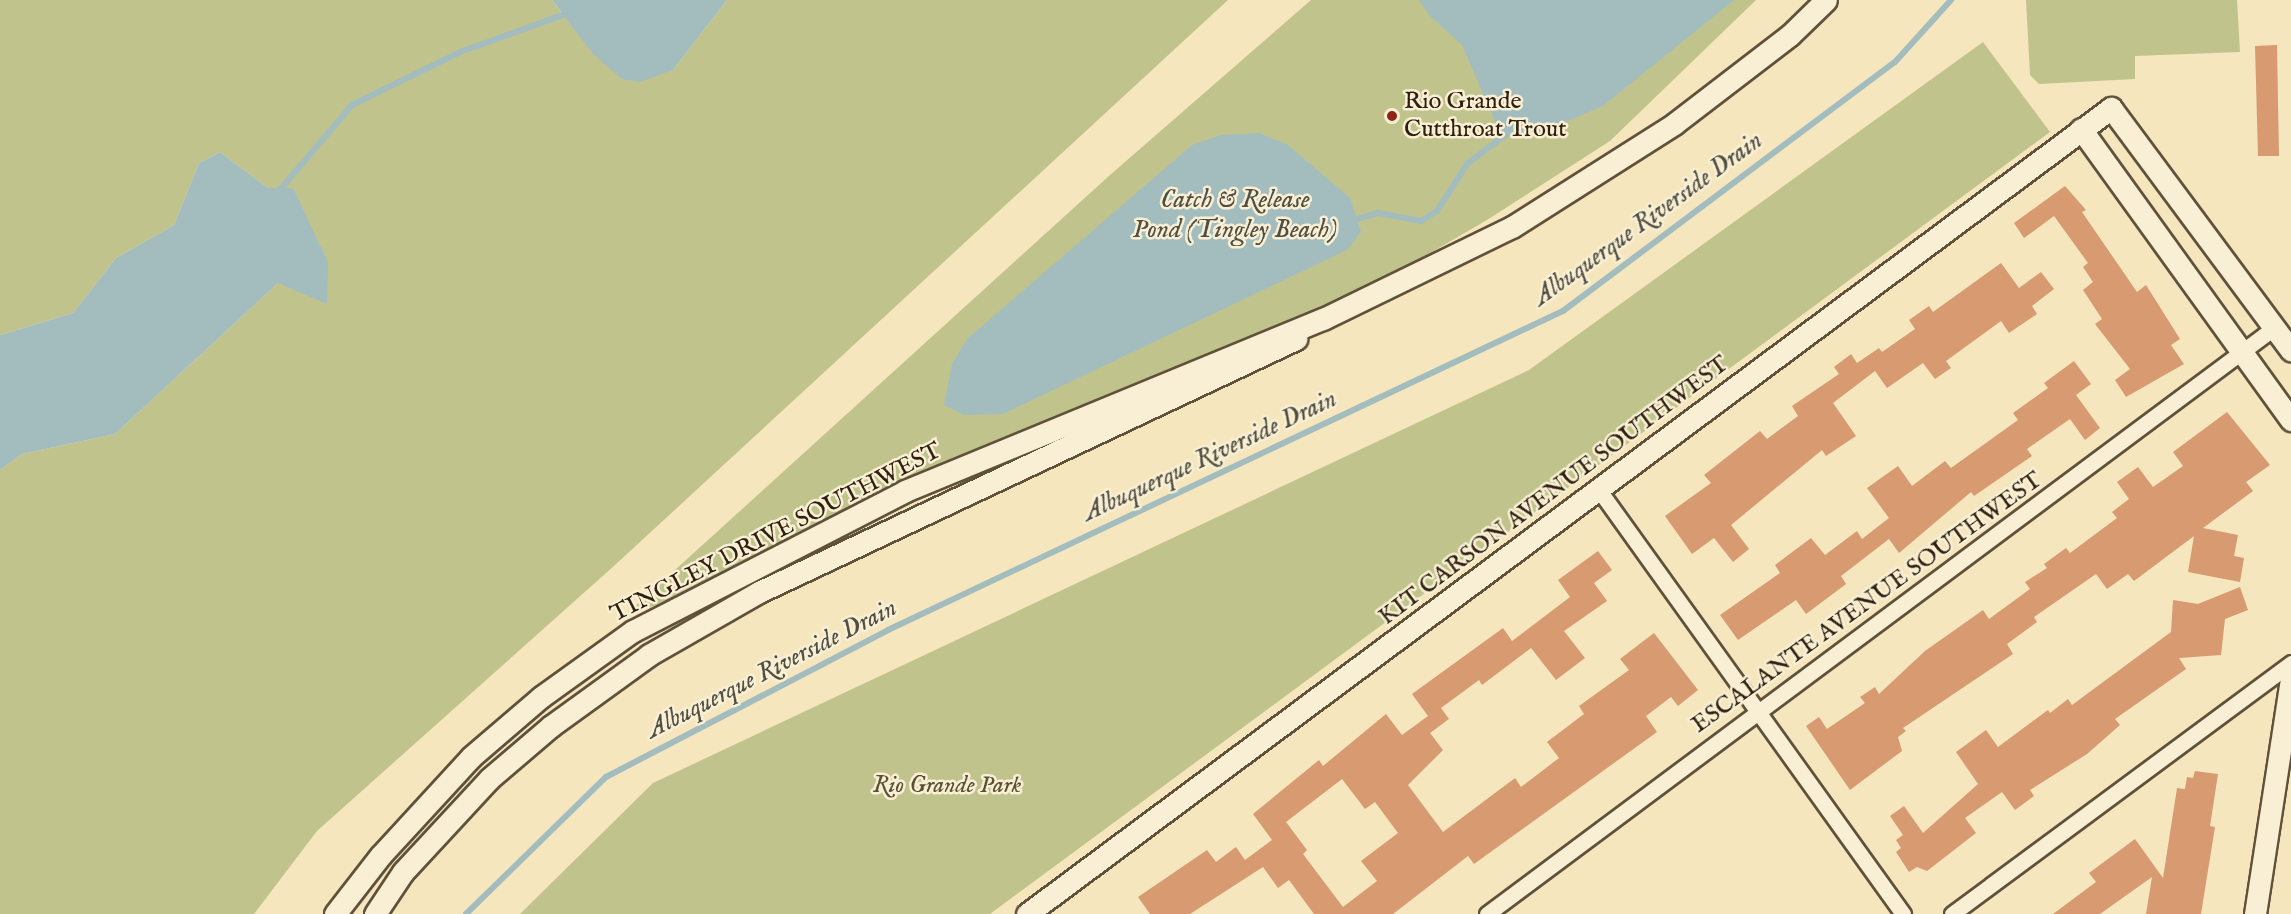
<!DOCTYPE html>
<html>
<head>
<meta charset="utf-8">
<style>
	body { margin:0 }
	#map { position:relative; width:2291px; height:914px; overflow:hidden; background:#f5e6bd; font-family:"IM FELL English",serif }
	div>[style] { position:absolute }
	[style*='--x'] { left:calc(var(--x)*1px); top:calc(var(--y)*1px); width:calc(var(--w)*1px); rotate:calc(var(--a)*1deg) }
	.green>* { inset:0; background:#c1c38d }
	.water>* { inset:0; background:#a3bcbe }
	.stream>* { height:6px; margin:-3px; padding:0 3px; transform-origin:3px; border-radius:3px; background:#a3bcbe }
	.building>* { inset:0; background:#d79a71 }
	.roads { filter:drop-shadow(2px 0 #60513a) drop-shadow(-2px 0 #60513a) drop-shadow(0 2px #60513a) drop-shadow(0 -2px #60513a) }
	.street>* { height:15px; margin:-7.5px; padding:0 7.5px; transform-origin:7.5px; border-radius:7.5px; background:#f8efd4 }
	.secondary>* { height:21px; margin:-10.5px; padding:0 10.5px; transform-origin:10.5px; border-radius:10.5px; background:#f8efd4 }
	.dots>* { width:16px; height:16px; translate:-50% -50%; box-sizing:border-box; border:3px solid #f8efd4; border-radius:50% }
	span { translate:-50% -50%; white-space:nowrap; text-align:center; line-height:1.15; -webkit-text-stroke:5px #f8efd4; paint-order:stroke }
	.poi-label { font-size:24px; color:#2e1f0e }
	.left { translate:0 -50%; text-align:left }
	.street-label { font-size:24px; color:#2e1f0e }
	.park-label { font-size:24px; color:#5a5034; font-style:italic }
	.water-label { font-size:26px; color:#514e43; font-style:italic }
</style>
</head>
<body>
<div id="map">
	<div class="green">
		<i style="clip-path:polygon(0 0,552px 0,563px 15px,673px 70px,727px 0,1228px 0,615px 565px,317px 831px,254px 914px,0 914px,0 470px,22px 454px,115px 434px,278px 283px,279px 191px,268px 188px,220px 152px,199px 163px,174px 225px,116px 258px,73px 313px,0 335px)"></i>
		<i style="clip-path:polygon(1311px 0,1756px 0,1610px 141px,1487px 220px,1205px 384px,621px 619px,1110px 175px)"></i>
		<i style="clip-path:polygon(2026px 0,2237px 0,2240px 52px,2135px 56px,2135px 79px,2039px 84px,2030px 75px)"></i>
		<i style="clip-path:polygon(1983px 42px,2050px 132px,990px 914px,520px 914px,653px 783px,1529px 370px)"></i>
	</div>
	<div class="water">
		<i style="clip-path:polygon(552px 0,727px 0,673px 70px,640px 82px,622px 79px,593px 54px)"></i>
		<i style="clip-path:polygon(1419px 0,1734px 0,1603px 106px,1535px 135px,1500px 133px,1462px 45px,1430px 16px)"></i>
		<i style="clip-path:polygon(1259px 133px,1288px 145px,1350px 198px,1361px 232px,1347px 250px,1003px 414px,964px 415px,944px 405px,952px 364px,967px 339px,1192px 145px,1221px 135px)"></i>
		<i style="clip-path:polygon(220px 152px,268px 188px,293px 188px,328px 262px,327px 304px,278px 283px,115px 434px,22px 454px,0 470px,0 335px,73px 313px,116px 258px,174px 225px,199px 163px)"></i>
	</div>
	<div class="stream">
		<i style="--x:279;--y:191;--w:113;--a:-49.7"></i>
		<i style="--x:352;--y:105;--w:120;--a:-26.1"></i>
		<i style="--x:460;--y:52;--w:109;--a:-19.8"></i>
		<i style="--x:1357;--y:219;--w:22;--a:-16"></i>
		<i style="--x:1378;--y:213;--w:44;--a:10.5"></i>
		<i style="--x:1421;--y:221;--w:19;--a:-32"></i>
		<i style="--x:1437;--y:211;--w:56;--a:-57.4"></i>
		<i style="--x:1467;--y:164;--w:51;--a:-37.1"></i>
		<i style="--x:466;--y:914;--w:196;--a:-44.4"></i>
		<i style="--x:606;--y:777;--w:318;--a:-27.5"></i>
		<i style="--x:888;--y:630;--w:747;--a:-25.3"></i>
		<i style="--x:1563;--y:311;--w:415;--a:-36.9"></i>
		<i style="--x:1895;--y:62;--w:84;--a:-47.9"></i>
	</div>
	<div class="building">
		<i style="clip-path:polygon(2277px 45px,2279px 156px,2258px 156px,2255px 46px)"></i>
		<i style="clip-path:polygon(2065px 186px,2086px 210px,2082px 212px,2137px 292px,2146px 285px,2180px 339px,2171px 345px,2184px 364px,2126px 397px,2115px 380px,2130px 369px,2095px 324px,2102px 319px,2083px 290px,2093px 282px,2083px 267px,2088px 263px,2054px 216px,2024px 238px,2014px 223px)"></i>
		<i style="clip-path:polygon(2001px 263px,2019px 288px,2041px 272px,2054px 289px,2032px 306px,2037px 314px,2009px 333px,2001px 321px,1946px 361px,1951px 368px,1935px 379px,1923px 363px,1887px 388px,1875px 371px,1833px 403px,1856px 436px,1826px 456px,1822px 450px,1731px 525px,1749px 549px,1733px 562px,1714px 538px,1692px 554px,1665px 516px,1711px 483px,1704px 475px,1760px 431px,1767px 439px,1798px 416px,1792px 406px,1839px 374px,1834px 367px,1851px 354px,1857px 363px,1879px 348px,1882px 352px,1915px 329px,1909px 320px,1929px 306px,1933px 312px)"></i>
		<i style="clip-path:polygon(2074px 361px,2091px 384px,2076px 395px,2100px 428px,2085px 440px,2070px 419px,2027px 449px,2032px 456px,1974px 496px,1971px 492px,1899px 553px,1889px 539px,1841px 576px,1846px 584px,1806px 614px,1796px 600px,1738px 640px,1720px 615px,1780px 573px,1775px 565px,1811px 538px,1825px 555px,1857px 531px,1862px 539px,1889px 518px,1867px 488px,1898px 466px,1912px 486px,1945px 461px,1951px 468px,2018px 420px,2013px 413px,2048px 388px,2044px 383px)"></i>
		<i style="clip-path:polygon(2227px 412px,2270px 465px,2246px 482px,2253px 491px,2203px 528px,2238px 535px,2234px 556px,2244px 558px,2240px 582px,2188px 572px,2194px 536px,2134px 581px,2128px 574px,2107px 589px,2096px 574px,2034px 617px,2037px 622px,2007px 644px,2013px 654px,1903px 728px,1906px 731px,1898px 737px,1902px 751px,1850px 790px,1806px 726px,1819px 717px,1827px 729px,1865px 703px,1860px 697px,1875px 687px,1879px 694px,1925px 651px,1983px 610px,1989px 619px,2030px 589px,2025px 582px,2047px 568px,2044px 564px,2066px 548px,2070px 553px,2117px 518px,2112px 512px,2129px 499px,2117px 482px,2138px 467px,2153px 487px,2183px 466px,2173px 452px)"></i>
		<i style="clip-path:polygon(evenodd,1598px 551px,1612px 570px,1594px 583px,1607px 601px,1564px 631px,1585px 658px,1556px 680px,1531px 648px,1482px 685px,1479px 680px,1441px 708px,1449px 719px,1430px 733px,1443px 750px,1408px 785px,1443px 832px,1515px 778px,1521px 787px,1559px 758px,1547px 742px,1584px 714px,1579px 706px,1629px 670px,1620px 659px,1654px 633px,1698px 690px,1678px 706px,1671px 697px,1646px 716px,1657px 732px,1474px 864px,1468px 856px,1393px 914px,1314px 914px,1289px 880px,1278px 888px,1263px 867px,1190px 914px,1150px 914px,1138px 897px,1207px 850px,1216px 862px,1236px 847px,1245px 860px,1272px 840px,1253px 814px,1319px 760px,1323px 766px,1386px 714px,1402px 735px,1428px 716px,1412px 694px,1503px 628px,1512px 641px,1570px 597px,1558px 580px,1598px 551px,1342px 779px,1365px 809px,1375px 802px,1398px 833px,1361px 861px,1377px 881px,1343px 907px,1303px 854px,1307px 850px,1286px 822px,1342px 779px)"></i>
		<i style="clip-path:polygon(2240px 587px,2248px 610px,2225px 619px,2221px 655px,2179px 658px,2186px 669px,2115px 719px,2120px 725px,2087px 754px,2030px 790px,2034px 796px,2015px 810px,2002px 792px,1965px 818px,1976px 833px,1927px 871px,1917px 867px,1909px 872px,1896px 852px,1901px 848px,1896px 840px,1903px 835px,1890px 816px,1904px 806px,1923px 833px,1978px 784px,1956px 752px,1986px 730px,1998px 747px,2048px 710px,2050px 713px,2068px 699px,2072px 705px,2171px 632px,2173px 600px,2198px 604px)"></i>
		<i style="clip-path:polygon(2195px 771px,2218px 774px,2210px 826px,2215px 827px,2201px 914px,2146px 914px,2152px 877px,2100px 914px,2053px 914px,2096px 882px,2089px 873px,2135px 839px,2163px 878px,2177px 788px,2185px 789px,2187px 777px,2193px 778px)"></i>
	</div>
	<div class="roads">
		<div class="street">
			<i style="--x:1599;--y:490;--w:522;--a:54.36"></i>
			<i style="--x:1487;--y:914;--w:983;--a:-36.68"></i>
			<i style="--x:1952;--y:914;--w:422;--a:-36.5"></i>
		</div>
		<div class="secondary">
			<i style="--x:2081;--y:129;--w:359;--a:54.2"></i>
			<i style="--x:335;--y:914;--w:75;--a:-52.1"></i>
			<i style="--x:381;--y:855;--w:133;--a:-47.4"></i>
			<i style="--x:471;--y:757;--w:92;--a:-40.6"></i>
			<i style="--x:541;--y:697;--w:113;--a:-35.7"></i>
			<i style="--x:633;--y:631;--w:306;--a:-27.2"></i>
			<i style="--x:905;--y:491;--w:452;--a:-22.4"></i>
			<i style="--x:1323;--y:319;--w:210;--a:-26"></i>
			<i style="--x:1512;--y:227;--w:192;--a:-32.4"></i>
			<i style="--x:1674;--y:124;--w:146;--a:-37.5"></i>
			<i style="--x:1790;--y:35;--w:50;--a:-44.2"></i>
			<i style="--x:375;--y:914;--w:50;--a:-56.3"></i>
			<i style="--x:403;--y:872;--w:127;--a:-47.2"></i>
			<i style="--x:489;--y:779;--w:82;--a:-40.5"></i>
			<i style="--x:551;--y:726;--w:121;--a:-35.9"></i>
			<i style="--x:649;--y:655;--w:127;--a:-29.8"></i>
			<i style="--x:759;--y:592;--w:594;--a:-25.23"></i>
			<i style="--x:1027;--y:914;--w:1351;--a:-36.63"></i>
			<i style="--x:2111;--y:108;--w:302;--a:53.4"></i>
			<i style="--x:2255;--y:914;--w:237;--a:-81.3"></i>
		</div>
	</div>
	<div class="dots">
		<i style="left:1392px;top:116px;background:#8f2418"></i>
	</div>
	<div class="poi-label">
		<span class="left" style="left:1404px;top:116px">Rio Grande<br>Cutthroat Trout</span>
	</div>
	<div class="street-label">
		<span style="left:1554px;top:491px;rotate:-37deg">KIT CARSON AVENUE SOUTHWEST</span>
		<span style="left:776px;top:533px;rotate:-27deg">TINGLEY DRIVE SOUTHWEST</span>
		<span style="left:1867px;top:603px;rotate:-36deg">ESCALANTE AVENUE SOUTHWEST</span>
	</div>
	<div class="park-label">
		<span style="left:947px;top:786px">Rio Grande Park</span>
	</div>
	<div class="water-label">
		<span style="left:1235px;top:215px">Catch &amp; Release<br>Pond (Tingley Beach)</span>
		<span style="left:1648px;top:219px;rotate:-36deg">Albuquerque Riverside Drain</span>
		<span style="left:1210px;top:456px;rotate:-25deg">Albuquerque Riverside Drain</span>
		<span style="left:772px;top:669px;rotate:-27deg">Albuquerque Riverside Drain</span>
	</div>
</div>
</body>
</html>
